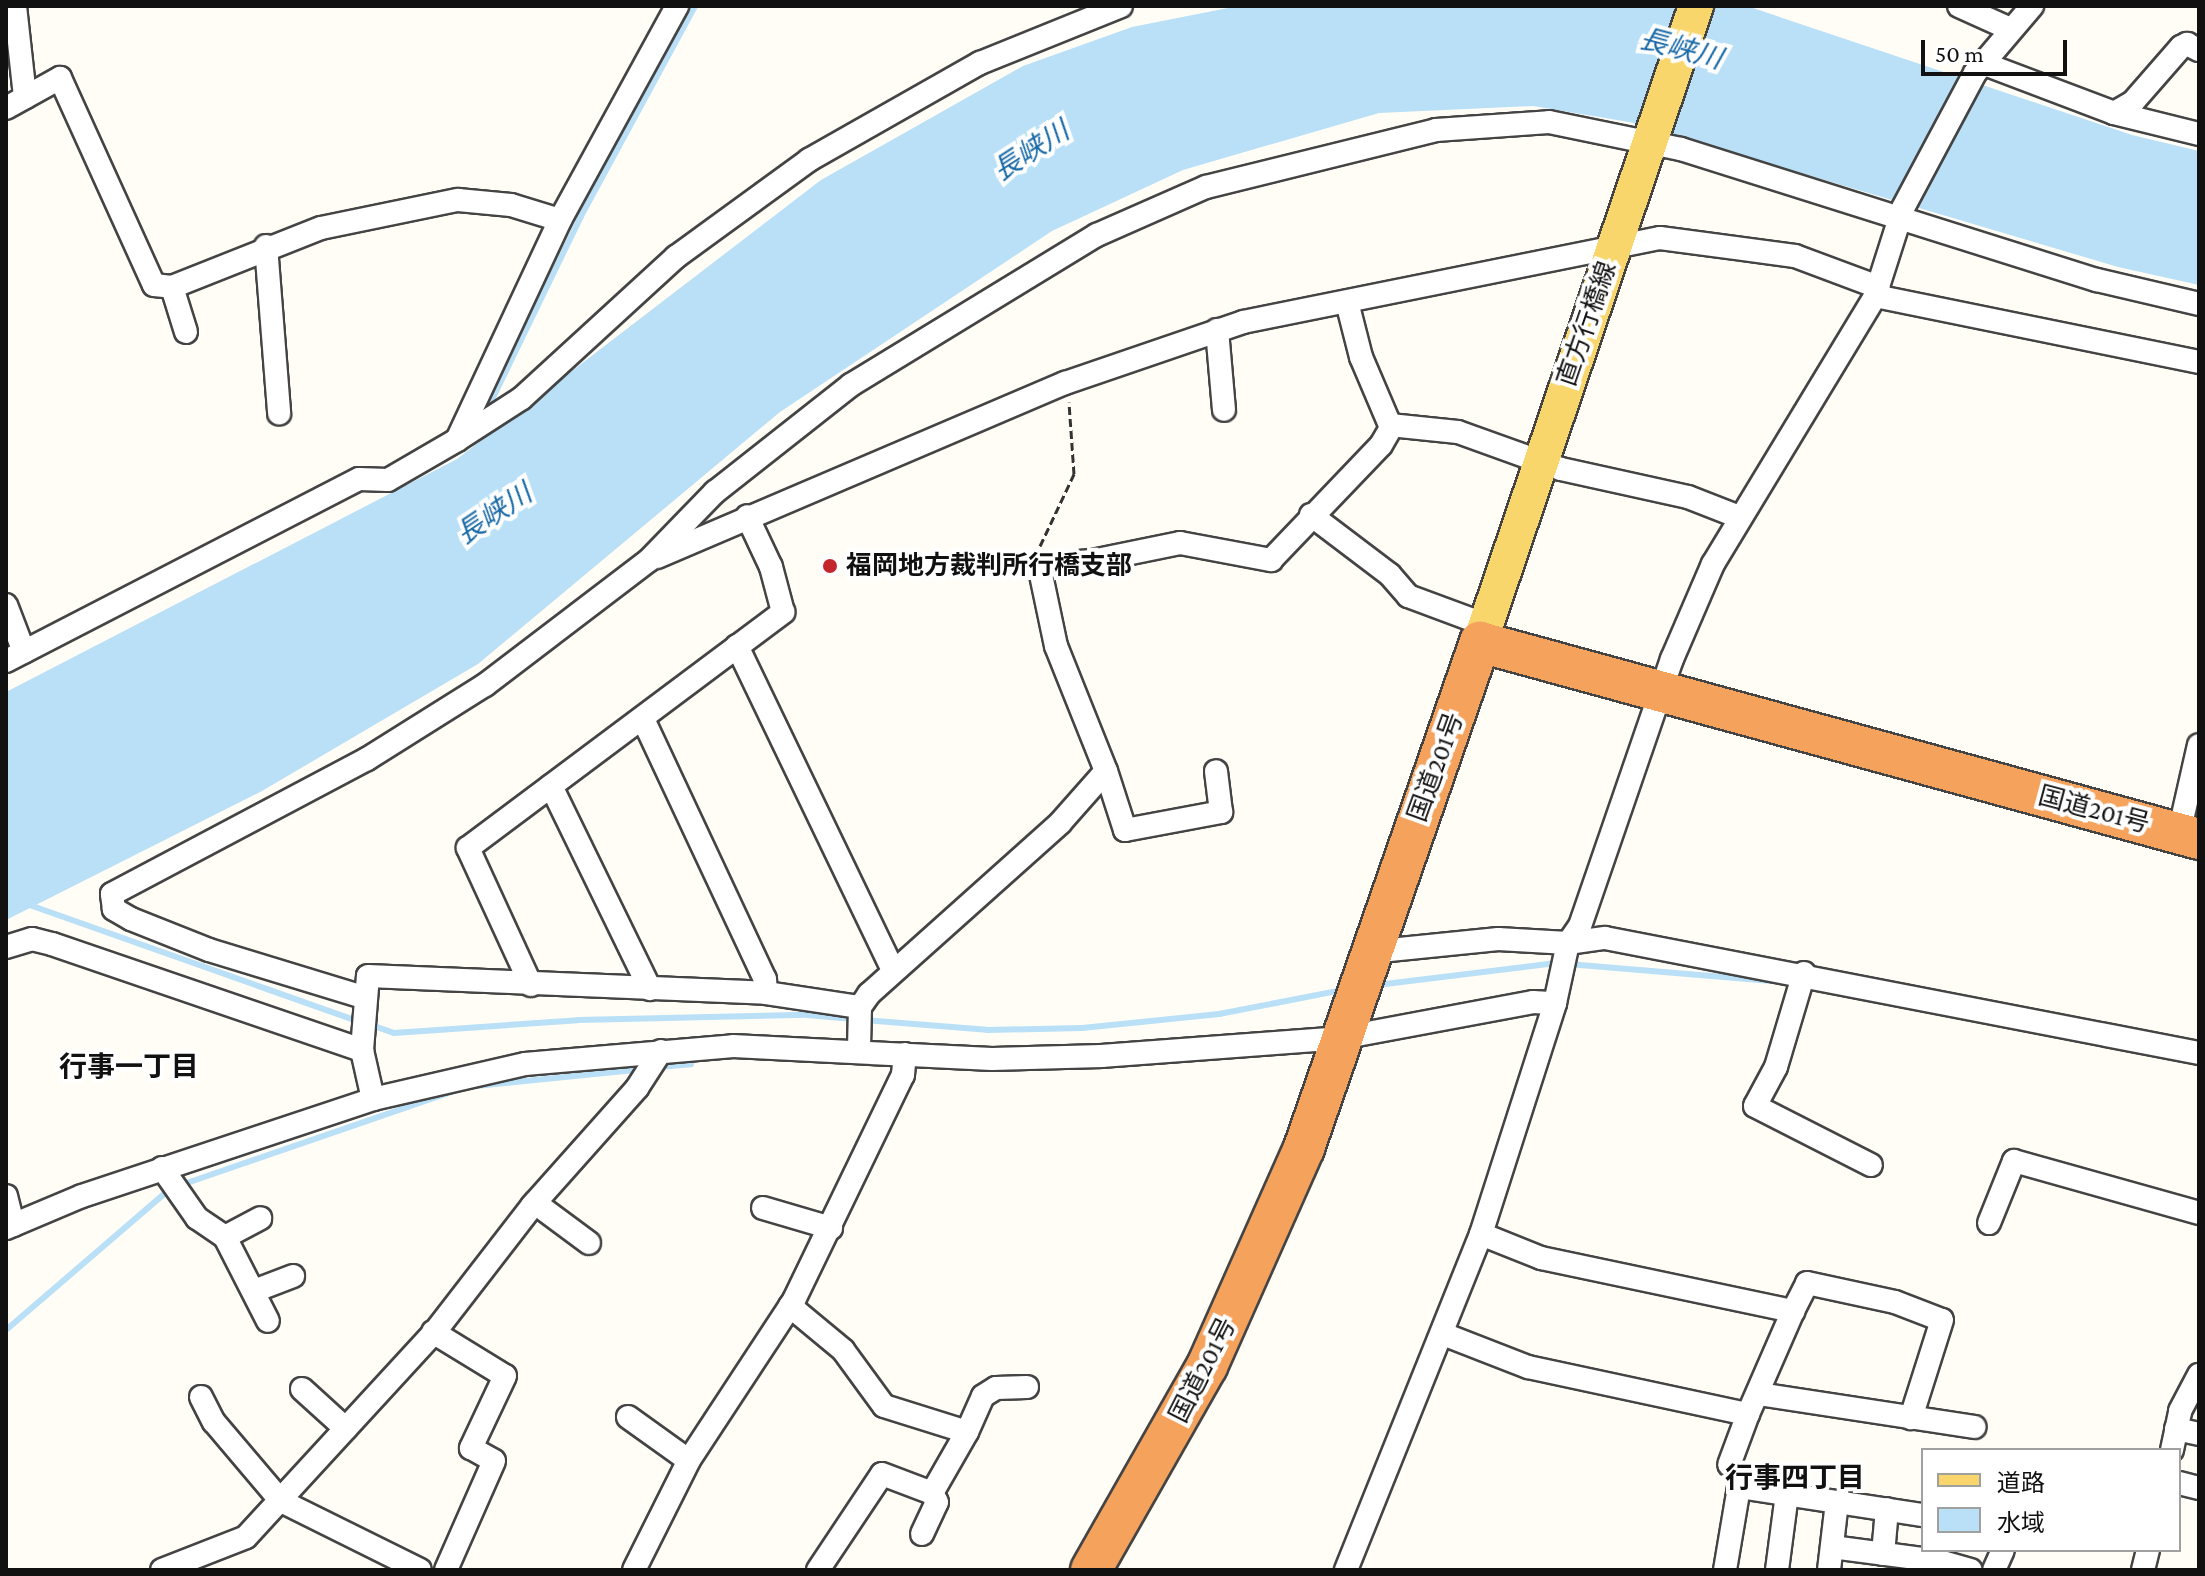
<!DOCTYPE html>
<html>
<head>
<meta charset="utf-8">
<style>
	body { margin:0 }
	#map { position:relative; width:2205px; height:1576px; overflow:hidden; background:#fffdf5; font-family:"Crimson Pro","Noto Sans JP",serif }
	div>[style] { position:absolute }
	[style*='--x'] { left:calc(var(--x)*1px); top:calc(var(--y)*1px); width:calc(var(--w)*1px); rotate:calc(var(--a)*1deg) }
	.water>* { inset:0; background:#b9e0f7 }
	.stream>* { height:6px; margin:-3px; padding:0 3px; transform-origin:3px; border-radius:3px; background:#b9e0f7 }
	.path>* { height:3px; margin-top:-1.5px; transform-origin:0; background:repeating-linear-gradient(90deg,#333 0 8px,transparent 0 12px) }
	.roads { filter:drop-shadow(2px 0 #444) drop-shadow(-2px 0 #444) drop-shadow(0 2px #444) drop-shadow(0 -2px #444) }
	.street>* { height:22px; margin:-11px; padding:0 11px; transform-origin:11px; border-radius:11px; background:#fff }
	.primary>* { height:34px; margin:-17px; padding:0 17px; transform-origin:17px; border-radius:17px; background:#f9d66b }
	.highway>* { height:40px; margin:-20px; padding:0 20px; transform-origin:20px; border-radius:20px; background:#f5a25d }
	.dots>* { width:22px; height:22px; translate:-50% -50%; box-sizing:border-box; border:4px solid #fff; border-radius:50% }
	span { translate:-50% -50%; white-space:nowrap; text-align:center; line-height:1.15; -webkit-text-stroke:8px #fff; paint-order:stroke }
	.street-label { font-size:26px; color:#111 }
	.poi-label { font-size:26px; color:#111; font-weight:700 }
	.left { translate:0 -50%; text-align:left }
	.water-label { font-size:28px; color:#1768a6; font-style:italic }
	.neighbourhood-label { font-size:28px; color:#111; font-weight:700 }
	.frame { position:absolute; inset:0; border:8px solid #111; pointer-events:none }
	.legend { position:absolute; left:1921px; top:1448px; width:260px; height:104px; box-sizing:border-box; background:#fff; border:2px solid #a0a0a0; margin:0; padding:10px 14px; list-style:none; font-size:24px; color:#111 }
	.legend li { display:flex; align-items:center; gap:16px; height:40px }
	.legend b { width:40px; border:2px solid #a0a0a0 }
	.scale { position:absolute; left:1921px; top:40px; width:146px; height:36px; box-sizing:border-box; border:4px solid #111; border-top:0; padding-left:10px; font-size:24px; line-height:28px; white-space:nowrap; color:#111; -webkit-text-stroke:6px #fff; paint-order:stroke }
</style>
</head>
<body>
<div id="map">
	<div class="water">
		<i style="clip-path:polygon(1238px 6px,1747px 6px,2132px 135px,2199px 151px,2199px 285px,2118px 267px,1629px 122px,1533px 106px,1379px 113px,1183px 170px,1052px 231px,780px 412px,478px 664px,262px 791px,6px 920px,6px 692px,457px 459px,821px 180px,1023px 66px,1132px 27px)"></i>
	</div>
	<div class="stream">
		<i style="--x:486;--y:412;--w:218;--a:-64.1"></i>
		<i style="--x:581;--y:216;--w:239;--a:-61.5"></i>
		<i style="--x:24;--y:903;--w:356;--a:19.5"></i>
		<i style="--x:1377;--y:985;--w:180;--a:-7"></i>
		<i style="--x:1556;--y:963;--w:216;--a:4.8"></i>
		<i style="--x:864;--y:1020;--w:123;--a:4.6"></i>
		<i style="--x:987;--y:1030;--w:95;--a:-1.2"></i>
		<i style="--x:1082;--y:1028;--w:138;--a:-5.8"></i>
		<i style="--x:1219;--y:1014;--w:125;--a:-11"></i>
		<i style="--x:371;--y:1025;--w:24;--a:19"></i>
		<i style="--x:394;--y:1033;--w:184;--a:-4"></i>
		<i style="--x:578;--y:1020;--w:229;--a:-1.3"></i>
		<i style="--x:807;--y:1015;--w:46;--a:5"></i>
		<i style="--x:659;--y:1067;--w:32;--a:-5"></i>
		<i style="--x:476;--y:1086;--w:169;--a:-5.8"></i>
		<i style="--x:181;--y:1185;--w:292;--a:-19"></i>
		<i style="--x:6;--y:1330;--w:216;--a:-40.7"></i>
	</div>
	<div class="path">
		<i style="--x:1040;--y:546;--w:80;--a:-64.7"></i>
		<i style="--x:1074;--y:474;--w:72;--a:-94"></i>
	</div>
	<div class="roads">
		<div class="street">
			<i style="--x:15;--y:6;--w:92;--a:83.7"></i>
			<i style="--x:1959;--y:6;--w:54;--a:24.2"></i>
			<i style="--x:1982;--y:63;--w:141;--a:20.7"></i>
			<i style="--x:2114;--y:113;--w:88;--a:13.9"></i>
			<i style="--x:6;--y:108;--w:62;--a:-29.1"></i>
			<i style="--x:60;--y:78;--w:227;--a:65.6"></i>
			<i style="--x:154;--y:285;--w:18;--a:6"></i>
			<i style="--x:172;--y:287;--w:160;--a:-21.6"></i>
			<i style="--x:321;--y:228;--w:140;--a:-11.6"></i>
			<i style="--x:458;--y:200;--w:53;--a:5.4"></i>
			<i style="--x:511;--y:205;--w:51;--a:17"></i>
			<i style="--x:2114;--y:113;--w:22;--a:-30"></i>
			<i style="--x:2133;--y:102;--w:73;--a:-48.9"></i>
			<i style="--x:2181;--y:47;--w:7;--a:-27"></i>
			<i style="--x:2187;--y:44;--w:13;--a:27"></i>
			<i style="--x:266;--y:246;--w:168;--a:85.5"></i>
			<i style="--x:172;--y:287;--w:47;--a:72.7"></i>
			<i style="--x:1875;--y:296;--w:331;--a:11.5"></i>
			<i style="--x:1347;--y:302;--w:57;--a:75.7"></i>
			<i style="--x:1361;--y:357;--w:74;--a:66.9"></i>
			<i style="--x:1390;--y:425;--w:68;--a:5.9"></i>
			<i style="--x:1458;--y:432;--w:109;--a:19.8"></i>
			<i style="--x:1561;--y:469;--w:130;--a:12.4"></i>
			<i style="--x:1688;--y:497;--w:55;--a:21.4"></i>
			<i style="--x:1217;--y:330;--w:80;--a:85"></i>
			<i style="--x:457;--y:440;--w:243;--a:-64.9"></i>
			<i style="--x:560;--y:220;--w:244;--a:-61.3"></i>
			<i style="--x:1311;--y:515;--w:99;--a:37.2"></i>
			<i style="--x:1390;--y:575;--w:28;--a:49"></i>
			<i style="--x:1408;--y:596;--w:83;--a:20.4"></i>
			<i style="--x:657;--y:557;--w:444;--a:-23.1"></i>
			<i style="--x:1065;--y:383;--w:188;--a:-18.9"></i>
			<i style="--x:1243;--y:322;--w:425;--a:-11.4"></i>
			<i style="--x:1660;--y:238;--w:136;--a:7.6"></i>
			<i style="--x:1795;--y:256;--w:89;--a:20.5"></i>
			<i style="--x:6;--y:605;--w:50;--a:69"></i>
			<i style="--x:737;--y:646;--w:360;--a:64.3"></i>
			<i style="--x:6;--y:661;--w:397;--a:-27.3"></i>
			<i style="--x:359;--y:479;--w:29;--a:2"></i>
			<i style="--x:388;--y:480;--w:80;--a:-30.1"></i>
			<i style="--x:457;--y:440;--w:77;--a:-32.9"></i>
			<i style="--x:522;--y:398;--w:209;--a:-42.5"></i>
			<i style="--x:676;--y:257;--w:165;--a:-36.1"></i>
			<i style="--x:809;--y:160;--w:197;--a:-29.6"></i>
			<i style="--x:980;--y:63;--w:152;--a:-22"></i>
			<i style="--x:643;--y:719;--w:287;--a:64.9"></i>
			<i style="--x:765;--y:979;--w:14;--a:86"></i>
			<i style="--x:1106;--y:771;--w:62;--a:72.1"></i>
			<i style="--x:1125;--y:830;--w:98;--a:-10.6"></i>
			<i style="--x:1221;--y:812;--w:41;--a:-97"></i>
			<i style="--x:551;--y:786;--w:226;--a:64"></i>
			<i style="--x:2179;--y:833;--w:90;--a:-77.2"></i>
			<i style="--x:6;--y:947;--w:27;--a:-17"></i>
			<i style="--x:32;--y:939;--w:21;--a:14"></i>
			<i style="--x:52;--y:944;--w:328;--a:18.9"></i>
			<i style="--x:1370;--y:952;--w:129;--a:-5.8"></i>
			<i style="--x:1498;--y:939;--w:70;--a:3.3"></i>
			<i style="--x:1568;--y:943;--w:37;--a:-8"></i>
			<i style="--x:1605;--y:938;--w:605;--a:10.96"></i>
			<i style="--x:1804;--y:973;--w:98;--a:106.6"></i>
			<i style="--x:1776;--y:1067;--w:44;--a:118.3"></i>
			<i style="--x:1755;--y:1106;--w:130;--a:27"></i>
			<i style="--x:531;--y:985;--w:151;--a:-114.7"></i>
			<i style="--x:468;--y:848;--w:394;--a:-36.8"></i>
			<i style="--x:783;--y:612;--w:47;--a:-104.9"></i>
			<i style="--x:771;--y:567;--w:56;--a:-115.2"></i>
			<i style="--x:363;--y:997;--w:161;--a:-163"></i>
			<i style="--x:209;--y:950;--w:84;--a:-158.3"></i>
			<i style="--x:131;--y:919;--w:20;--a:-150"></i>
			<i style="--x:114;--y:909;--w:15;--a:-98"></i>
			<i style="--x:112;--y:894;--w:289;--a:-27.9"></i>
			<i style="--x:367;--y:759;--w:139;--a:-32.1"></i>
			<i style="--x:485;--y:685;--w:206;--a:-37.3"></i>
			<i style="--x:649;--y:560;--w:95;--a:-45.9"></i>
			<i style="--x:715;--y:492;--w:173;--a:-38.2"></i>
			<i style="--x:851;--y:385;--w:288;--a:-31.4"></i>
			<i style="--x:1097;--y:235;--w:119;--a:-23.8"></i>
			<i style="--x:1206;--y:187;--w:237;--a:-13.9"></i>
			<i style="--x:1436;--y:130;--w:113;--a:-4"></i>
			<i style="--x:1549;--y:122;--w:135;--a:11.6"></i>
			<i style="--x:1681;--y:149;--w:436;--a:17.5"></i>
			<i style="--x:2097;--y:280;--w:105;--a:13.2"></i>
			<i style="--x:859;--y:1048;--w:41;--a:-88.6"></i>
			<i style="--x:860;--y:1007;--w:16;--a:-55"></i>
			<i style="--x:869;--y:994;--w:256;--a:-41.8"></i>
			<i style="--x:1060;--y:823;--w:69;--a:-48.5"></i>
			<i style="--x:1106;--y:771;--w:135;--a:-111.8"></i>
			<i style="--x:1056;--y:646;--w:83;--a:-101.9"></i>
			<i style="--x:1039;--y:565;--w:53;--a:-4.3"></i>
			<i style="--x:1092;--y:561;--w:90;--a:-11.6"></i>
			<i style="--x:1180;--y:543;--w:93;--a:10.6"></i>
			<i style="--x:1271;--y:560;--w:159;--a:-46.3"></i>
			<i style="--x:1381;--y:445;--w:22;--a:-60"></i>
			<i style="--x:373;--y:1099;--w:50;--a:-102.7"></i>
			<i style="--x:362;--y:1050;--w:74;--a:-85.4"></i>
			<i style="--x:368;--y:976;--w:398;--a:2.4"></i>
			<i style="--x:766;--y:993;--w:95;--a:8.5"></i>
			<i style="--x:162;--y:1168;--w:61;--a:55"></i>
			<i style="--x:197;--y:1218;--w:34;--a:34"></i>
			<i style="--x:225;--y:1237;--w:40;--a:-28"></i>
			<i style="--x:6;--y:1196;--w:30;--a:76"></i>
			<i style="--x:535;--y:1203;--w:67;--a:36.5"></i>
			<i style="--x:763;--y:1208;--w:71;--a:16.4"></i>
			<i style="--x:1989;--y:1223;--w:67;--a:-68"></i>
			<i style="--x:2014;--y:1161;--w:192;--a:15.7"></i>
			<i style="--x:6;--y:1228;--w:82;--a:-22.8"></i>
			<i style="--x:82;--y:1196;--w:307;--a:-18.4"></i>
			<i style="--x:373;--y:1099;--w:156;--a:-13"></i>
			<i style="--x:525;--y:1064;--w:209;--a:-4.9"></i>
			<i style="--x:733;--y:1046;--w:259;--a:2.9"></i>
			<i style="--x:992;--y:1059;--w:110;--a:-1.6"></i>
			<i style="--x:1102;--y:1056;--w:240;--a:-4.3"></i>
			<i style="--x:1341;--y:1038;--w:195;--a:-10.6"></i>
			<i style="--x:1533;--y:1002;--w:22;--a:3"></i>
			<i style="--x:1481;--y:1234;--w:65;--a:21.8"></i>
			<i style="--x:1541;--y:1258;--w:258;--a:11.9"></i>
			<i style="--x:1793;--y:1311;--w:112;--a:113.6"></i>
			<i style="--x:225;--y:1237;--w:94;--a:62.9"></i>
			<i style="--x:254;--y:1291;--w:42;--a:-21"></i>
			<i style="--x:790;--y:1306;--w:69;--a:39.7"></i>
			<i style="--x:843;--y:1350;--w:69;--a:53.8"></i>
			<i style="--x:884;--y:1406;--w:87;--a:17.4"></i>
			<i style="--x:967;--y:1432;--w:39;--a:-66"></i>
			<i style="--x:983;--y:1396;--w:15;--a:-32"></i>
			<i style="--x:996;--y:1388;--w:31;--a:-2"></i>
			<i style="--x:1793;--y:1311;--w:31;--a:-63"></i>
			<i style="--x:1807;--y:1283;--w:90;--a:12.2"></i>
			<i style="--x:1895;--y:1302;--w:50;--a:21"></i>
			<i style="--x:1942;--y:1320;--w:103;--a:107.6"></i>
			<i style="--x:433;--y:1332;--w:84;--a:31.4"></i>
			<i style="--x:505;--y:1376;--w:80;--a:115.3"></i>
			<i style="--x:471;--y:1448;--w:26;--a:29"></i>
			<i style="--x:494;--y:1461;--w:119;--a:113.8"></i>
			<i style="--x:1443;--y:1334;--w:91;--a:21.2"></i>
			<i style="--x:1528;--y:1367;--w:225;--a:12.1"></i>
			<i style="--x:1748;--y:1414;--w:54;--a:110.4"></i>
			<i style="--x:302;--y:1389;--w:59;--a:42.3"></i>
			<i style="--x:1759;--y:1394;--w:218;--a:8.7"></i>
			<i style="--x:201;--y:1397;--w:28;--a:63"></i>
			<i style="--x:214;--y:1422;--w:104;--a:49.7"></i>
			<i style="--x:281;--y:1501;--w:155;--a:26.4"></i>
			<i style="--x:628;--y:1417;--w:74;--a:35.6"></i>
			<i style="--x:2176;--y:1429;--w:24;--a:12"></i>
			<i style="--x:2172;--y:1450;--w:40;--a:-78"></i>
			<i style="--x:2180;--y:1411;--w:41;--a:-62.2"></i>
			<i style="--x:2179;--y:1483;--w:21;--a:14"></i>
			<i style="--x:922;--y:1534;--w:35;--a:-65"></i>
			<i style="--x:937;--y:1502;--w:10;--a:-119"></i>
			<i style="--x:932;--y:1493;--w:70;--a:-60.2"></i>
			<i style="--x:1832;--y:1547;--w:108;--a:7.5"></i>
			<i style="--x:1883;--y:1554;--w:45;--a:-84.9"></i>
			<i style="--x:162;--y:1570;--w:90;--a:-21.4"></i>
			<i style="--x:246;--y:1537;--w:282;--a:-47.4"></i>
			<i style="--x:437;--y:1329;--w:155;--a:-52.3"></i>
			<i style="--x:532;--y:1206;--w:158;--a:-48.3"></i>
			<i style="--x:637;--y:1088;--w:44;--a:-57"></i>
			<i style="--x:634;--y:1570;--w:123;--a:-63.4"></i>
			<i style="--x:689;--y:1460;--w:191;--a:-56.7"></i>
			<i style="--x:794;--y:1300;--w:250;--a:-64.2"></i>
			<i style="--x:903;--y:1075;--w:21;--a:-85"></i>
			<i style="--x:818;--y:1570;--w:115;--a:-56.3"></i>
			<i style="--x:882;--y:1474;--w:53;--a:20.8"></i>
			<i style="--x:1346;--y:1570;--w:362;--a:-68.1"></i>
			<i style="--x:1481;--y:1234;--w:243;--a:-72.2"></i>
			<i style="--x:1555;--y:1003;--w:61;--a:-77.8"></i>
			<i style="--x:1568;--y:943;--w:21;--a:-55"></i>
			<i style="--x:1580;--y:926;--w:282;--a:-71"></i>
			<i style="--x:1672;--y:659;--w:103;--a:-66.7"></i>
			<i style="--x:1713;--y:564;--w:313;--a:-58.8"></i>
			<i style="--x:1875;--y:296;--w:92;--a:-72.3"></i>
			<i style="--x:1903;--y:208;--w:153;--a:-61.9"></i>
			<i style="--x:1975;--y:73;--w:88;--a:-49.6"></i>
			<i style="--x:1725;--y:1570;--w:84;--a:-80.4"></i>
			<i style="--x:1739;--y:1487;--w:186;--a:8.7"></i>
			<i style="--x:1777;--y:1570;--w:77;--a:-82.5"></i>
			<i style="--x:1829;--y:1570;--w:68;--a:-83.3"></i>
			<i style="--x:1933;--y:1570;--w:11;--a:-56"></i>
			<i style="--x:1939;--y:1561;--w:33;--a:16"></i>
			<i style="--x:1994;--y:1570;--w:22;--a:-66"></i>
			<i style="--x:2143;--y:1570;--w:21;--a:-76"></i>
		</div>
		<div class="primary">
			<i style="--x:1480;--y:642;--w:672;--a:-71.24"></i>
		</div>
		<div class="highway">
			<i style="--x:1091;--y:1570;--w:235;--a:-60.4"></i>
			<i style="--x:1207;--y:1366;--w:239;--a:-66"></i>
			<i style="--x:1304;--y:1148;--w:536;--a:-70.82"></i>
			<i style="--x:1480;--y:642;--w:745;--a:15.32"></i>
		</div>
	</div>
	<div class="dots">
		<i style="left:830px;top:566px;background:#c4262e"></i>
	</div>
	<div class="street-label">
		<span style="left:1587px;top:324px;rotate:-71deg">直方行橋線</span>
		<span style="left:1436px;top:767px;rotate:-70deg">国道201号</span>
		<span style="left:2094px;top:810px;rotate:15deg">国道201号</span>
		<span style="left:1203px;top:1370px;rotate:-63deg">国道201号</span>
	</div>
	<div class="poi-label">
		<span class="left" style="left:846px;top:566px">福岡地方裁判所行橋支部</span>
	</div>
	<div class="water-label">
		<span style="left:1681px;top:49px;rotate:15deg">長峡川</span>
		<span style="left:1031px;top:151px;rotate:-33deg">長峡川</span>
		<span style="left:494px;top:514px;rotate:-34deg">長峡川</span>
	</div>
	<div class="neighbourhood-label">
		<span style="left:129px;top:1067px">行事一丁目</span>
		<span style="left:1795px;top:1478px">行事四丁目</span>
	</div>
	<div class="frame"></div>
	<ul class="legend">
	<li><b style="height:10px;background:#f9d66b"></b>道路</li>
	<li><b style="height:22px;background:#b9e0f7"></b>水域</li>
	</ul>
	<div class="scale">50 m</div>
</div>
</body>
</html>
